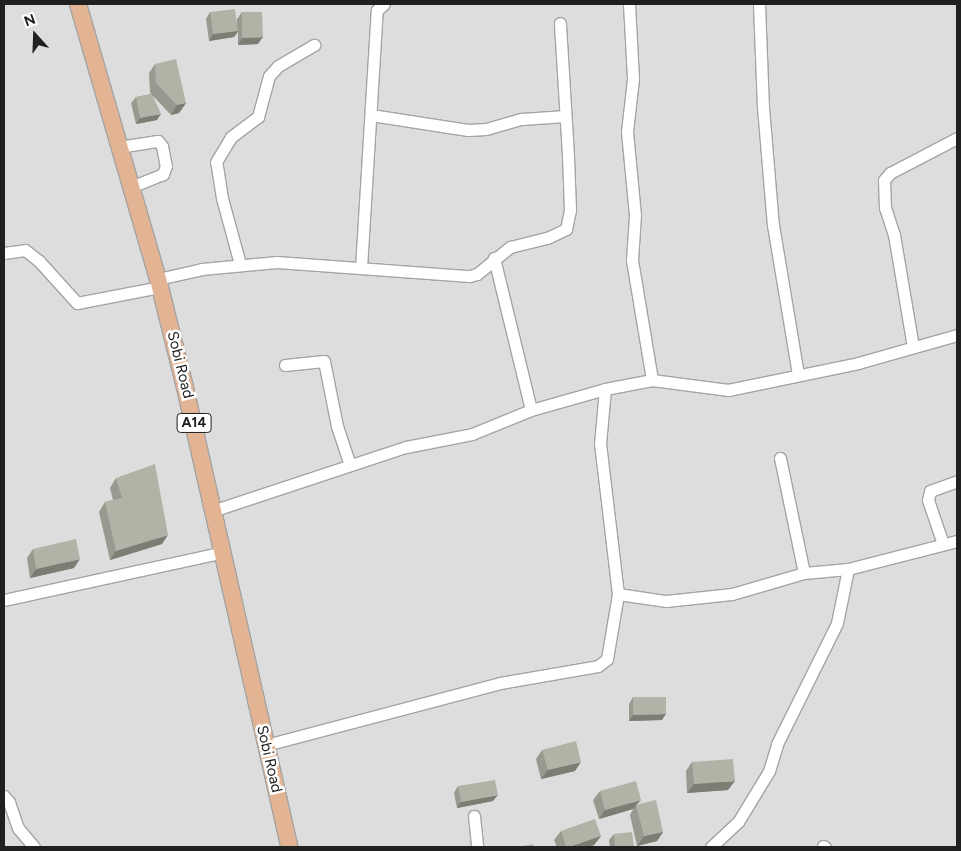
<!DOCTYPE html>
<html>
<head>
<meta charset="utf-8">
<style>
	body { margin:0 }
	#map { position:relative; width:961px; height:851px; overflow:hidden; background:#edf0e7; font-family:Figtree,sans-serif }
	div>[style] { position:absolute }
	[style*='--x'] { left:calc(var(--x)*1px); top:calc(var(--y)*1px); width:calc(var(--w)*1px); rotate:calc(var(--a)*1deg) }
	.residential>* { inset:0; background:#dedddd }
	.roads { filter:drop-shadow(1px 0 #a4a4a4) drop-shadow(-1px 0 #a4a4a4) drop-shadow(0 1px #a4a4a4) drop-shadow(0 -1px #a4a4a4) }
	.minor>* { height:11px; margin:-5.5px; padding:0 5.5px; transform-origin:5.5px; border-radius:5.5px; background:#fff }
	.highway>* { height:16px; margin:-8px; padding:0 8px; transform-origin:8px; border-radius:8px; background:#e2b494 }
	.wall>* { inset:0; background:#99998f }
	.shaded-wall>* { inset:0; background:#7d7d74 }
	.building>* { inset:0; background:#b2b2a6 }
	span { translate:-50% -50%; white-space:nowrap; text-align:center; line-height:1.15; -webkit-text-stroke:5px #fff; paint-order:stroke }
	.shield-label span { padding:1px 4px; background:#fff; border:1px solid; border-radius:4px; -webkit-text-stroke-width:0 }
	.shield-label { font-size:14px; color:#202020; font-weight:700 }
	.street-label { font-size:15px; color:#202020 }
	.frame { position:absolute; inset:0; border:5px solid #202020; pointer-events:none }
	.north { position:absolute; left:10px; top:10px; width:50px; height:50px; -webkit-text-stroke:4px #fff; paint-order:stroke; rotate:340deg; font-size:14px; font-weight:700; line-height:20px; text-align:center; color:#202020 }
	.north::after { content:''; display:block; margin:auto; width:18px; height:22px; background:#202020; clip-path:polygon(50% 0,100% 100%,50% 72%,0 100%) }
</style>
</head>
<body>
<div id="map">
	<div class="residential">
		<i style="clip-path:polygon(4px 4px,957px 4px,957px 847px,4px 847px)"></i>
	</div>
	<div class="roads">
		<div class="minor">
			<i style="--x:629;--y:4;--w:75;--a:86.9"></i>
			<i style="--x:633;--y:79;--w:53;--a:96.5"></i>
			<i style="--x:627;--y:132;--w:83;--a:84.5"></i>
			<i style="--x:635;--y:215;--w:45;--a:93.8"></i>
			<i style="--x:632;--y:260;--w:122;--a:80.5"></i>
			<i style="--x:759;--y:4;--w:103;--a:87.8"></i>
			<i style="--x:763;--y:107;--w:118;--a:85.2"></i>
			<i style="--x:773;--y:225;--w:151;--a:80.5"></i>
			<i style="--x:371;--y:115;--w:98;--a:8.8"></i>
			<i style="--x:468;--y:130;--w:18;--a:-3"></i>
			<i style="--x:486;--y:129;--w:37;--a:-16"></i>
			<i style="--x:522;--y:119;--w:43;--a:-4"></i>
			<i style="--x:119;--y:147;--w:39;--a:-9"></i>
			<i style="--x:158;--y:141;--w:6;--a:51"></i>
			<i style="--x:162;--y:146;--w:20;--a:79"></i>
			<i style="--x:166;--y:166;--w:9;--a:111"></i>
			<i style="--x:163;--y:174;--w:35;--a:158"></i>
			<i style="--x:4;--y:253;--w:21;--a:-8"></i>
			<i style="--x:25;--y:250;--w:18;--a:38"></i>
			<i style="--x:39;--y:261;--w:57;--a:47.9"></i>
			<i style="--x:77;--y:303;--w:85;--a:-10.9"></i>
			<i style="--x:494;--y:258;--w:156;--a:76.3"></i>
			<i style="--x:240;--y:264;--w:68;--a:-105.3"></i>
			<i style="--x:222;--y:198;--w:36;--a:-99"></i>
			<i style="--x:216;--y:162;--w:29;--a:-59"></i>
			<i style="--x:231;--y:137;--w:34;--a:-37"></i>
			<i style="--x:258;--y:117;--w:42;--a:-75"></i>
			<i style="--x:269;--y:76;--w:13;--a:-48"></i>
			<i style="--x:278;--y:66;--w:42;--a:-30.3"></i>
			<i style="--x:361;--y:268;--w:258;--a:-86.5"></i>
			<i style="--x:377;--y:10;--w:9;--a:-41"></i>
			<i style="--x:158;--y:279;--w:45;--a:-12.8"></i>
			<i style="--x:202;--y:269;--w:75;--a:-5.3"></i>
			<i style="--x:277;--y:262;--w:193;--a:4.2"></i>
			<i style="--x:469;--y:276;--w:8;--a:-14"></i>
			<i style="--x:477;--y:274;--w:43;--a:-39.3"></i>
			<i style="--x:510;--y:247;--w:38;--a:-14"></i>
			<i style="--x:547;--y:238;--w:21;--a:-25"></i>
			<i style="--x:566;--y:229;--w:19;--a:-78"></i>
			<i style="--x:570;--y:210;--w:55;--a:-92.1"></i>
			<i style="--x:568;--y:155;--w:132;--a:-93.5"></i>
			<i style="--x:913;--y:347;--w:114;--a:-99.6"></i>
			<i style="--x:894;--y:235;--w:28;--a:-108"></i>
			<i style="--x:885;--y:208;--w:28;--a:-92"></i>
			<i style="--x:884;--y:180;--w:9;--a:-49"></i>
			<i style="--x:890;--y:173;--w:76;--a:-27.6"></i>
			<i style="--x:285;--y:365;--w:39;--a:-6"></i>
			<i style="--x:324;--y:361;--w:66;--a:78.7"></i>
			<i style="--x:337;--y:426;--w:41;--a:71.6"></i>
			<i style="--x:780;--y:458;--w:117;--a:78.2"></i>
			<i style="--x:215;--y:510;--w:201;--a:-18.3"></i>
			<i style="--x:406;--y:447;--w:67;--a:-11.1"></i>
			<i style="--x:472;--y:434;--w:64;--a:-22.1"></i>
			<i style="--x:531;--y:410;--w:77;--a:-15.8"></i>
			<i style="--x:605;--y:389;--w:48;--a:-10.8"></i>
			<i style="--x:652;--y:380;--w:77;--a:7.5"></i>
			<i style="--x:728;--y:390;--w:133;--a:-11.7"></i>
			<i style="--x:858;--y:363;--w:103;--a:-15.8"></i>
			<i style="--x:943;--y:544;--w:46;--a:-108.8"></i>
			<i style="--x:928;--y:500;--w:9;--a:-77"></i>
			<i style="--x:930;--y:491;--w:29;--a:-20"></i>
			<i style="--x:618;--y:594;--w:49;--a:8.3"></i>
			<i style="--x:666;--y:601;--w:66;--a:-6.1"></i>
			<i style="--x:732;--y:594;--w:75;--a:-16.3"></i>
			<i style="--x:804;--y:573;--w:44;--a:-5.2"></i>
			<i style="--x:848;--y:569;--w:113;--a:-14.4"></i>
			<i style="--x:4;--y:600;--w:225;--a:-12.3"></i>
			<i style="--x:266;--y:745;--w:242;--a:-14.8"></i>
			<i style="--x:500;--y:683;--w:99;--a:-9.8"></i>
			<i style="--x:598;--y:666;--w:11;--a:-38"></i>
			<i style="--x:607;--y:659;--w:66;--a:-80.4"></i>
			<i style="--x:618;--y:594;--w:151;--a:-96.8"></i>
			<i style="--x:600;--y:444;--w:55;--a:-84.8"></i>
			<i style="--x:4;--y:796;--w:8;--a:50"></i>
			<i style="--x:9;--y:802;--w:28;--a:71"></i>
			<i style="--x:18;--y:828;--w:25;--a:50"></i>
			<i style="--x:474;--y:816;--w:31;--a:84"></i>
			<i style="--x:823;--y:846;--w:2;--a:27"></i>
			<i style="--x:711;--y:847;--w:37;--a:-43"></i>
			<i style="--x:738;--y:822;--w:60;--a:-58.7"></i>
			<i style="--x:769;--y:771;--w:28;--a:-73"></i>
			<i style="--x:777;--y:744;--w:135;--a:-63.6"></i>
			<i style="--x:837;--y:623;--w:55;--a:-78.5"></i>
		</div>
		<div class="highway">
			<i style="--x:78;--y:4;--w:286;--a:73.8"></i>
			<i style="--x:158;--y:279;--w:107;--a:76"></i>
			<i style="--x:184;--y:383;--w:476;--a:77.2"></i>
		</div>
	</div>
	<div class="wall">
		<i style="clip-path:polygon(210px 12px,237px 26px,237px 19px,242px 12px,258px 44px,238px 45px,238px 32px,234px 37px,209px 41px,206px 19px)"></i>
		<i style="clip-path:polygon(155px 64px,186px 103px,179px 113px,171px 115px,153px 96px,157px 120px,136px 124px,131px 103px,136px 97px,151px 94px,150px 92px,149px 73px)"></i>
		<i style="clip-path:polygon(116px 478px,162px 544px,110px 560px,99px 512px,105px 502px,113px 500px,110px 488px)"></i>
		<i style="clip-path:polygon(33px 549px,74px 568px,30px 578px,27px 558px)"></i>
		<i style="clip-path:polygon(633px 697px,662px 720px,629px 721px,629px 704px)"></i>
		<i style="clip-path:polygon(542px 750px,575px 771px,541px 779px,536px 759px)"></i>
		<i style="clip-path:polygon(692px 762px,728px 790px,687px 793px,686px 771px)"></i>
		<i style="clip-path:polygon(458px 786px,493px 801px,457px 808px,454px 793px)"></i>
		<i style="clip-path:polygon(600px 791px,637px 805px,663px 832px,657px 841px,637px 846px,630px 815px,633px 809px,599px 819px,593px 800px)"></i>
		<i style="clip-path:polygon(561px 831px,601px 836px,594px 845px,589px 847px,557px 847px,554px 840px)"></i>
		<i style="clip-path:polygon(614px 834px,634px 847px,610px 847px,609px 840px)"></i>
	</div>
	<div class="shaded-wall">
		<i style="clip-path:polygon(238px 31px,234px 37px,209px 41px,213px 34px)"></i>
		<i style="clip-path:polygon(263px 37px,258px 44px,238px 45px,242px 38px)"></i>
		<i style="clip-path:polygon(186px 103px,179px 113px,171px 115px,177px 105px)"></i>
		<i style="clip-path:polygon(161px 114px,157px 120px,136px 124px,140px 118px)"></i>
		<i style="clip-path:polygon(168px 535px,162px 544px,110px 560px,116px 551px)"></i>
		<i style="clip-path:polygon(80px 559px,74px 568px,30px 578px,36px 569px)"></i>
		<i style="clip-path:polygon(666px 714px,662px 720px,629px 721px,633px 715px)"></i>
		<i style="clip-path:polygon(581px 762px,575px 771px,541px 779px,548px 770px)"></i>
		<i style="clip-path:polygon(735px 781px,728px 790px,687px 793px,694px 784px)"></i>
		<i style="clip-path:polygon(498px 795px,493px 801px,457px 808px,461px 802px)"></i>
		<i style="clip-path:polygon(641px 800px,633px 809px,599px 819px,605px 810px)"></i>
		<i style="clip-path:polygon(663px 832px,657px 841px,637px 846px,644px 836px)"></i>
		<i style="clip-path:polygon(601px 836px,594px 845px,589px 847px,569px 847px)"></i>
	</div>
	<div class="building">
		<i style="clip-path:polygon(235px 9px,238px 31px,213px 34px,210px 12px)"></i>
		<i style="clip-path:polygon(242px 12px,262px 12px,263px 37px,242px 38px)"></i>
		<i style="clip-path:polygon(176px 59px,186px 103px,177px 105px,156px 83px,155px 64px)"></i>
		<i style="clip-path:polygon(152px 94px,161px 114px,140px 118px,136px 97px)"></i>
		<i style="clip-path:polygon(155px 464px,168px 535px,116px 551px,105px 502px,122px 498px,116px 478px)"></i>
		<i style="clip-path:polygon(76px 539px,80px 559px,36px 569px,33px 549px)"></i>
		<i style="clip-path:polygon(633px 697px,666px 697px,666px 714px,633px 715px)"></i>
		<i style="clip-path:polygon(576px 741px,581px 762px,548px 770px,542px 750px)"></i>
		<i style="clip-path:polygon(733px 759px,735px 781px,694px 784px,692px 762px)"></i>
		<i style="clip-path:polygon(495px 780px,498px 795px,461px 802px,458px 786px)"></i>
		<i style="clip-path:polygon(636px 781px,641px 800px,605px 810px,600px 791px)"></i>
		<i style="clip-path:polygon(656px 800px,663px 832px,644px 836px,636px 805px)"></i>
		<i style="clip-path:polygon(595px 819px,601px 836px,569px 847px,566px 847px,561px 831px)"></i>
		<i style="clip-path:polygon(632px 832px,634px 847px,615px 847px,614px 834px)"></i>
		<i style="clip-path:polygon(533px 844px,534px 847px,518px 847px)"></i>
	</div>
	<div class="shield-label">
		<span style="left:194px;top:423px">A14</span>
	</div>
	<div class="street-label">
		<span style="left:180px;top:365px;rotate:76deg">Sobi Road</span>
		<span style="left:269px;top:759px;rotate:77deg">Sobi Road</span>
	</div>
	<div class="frame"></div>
	<div class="north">N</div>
</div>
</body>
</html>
